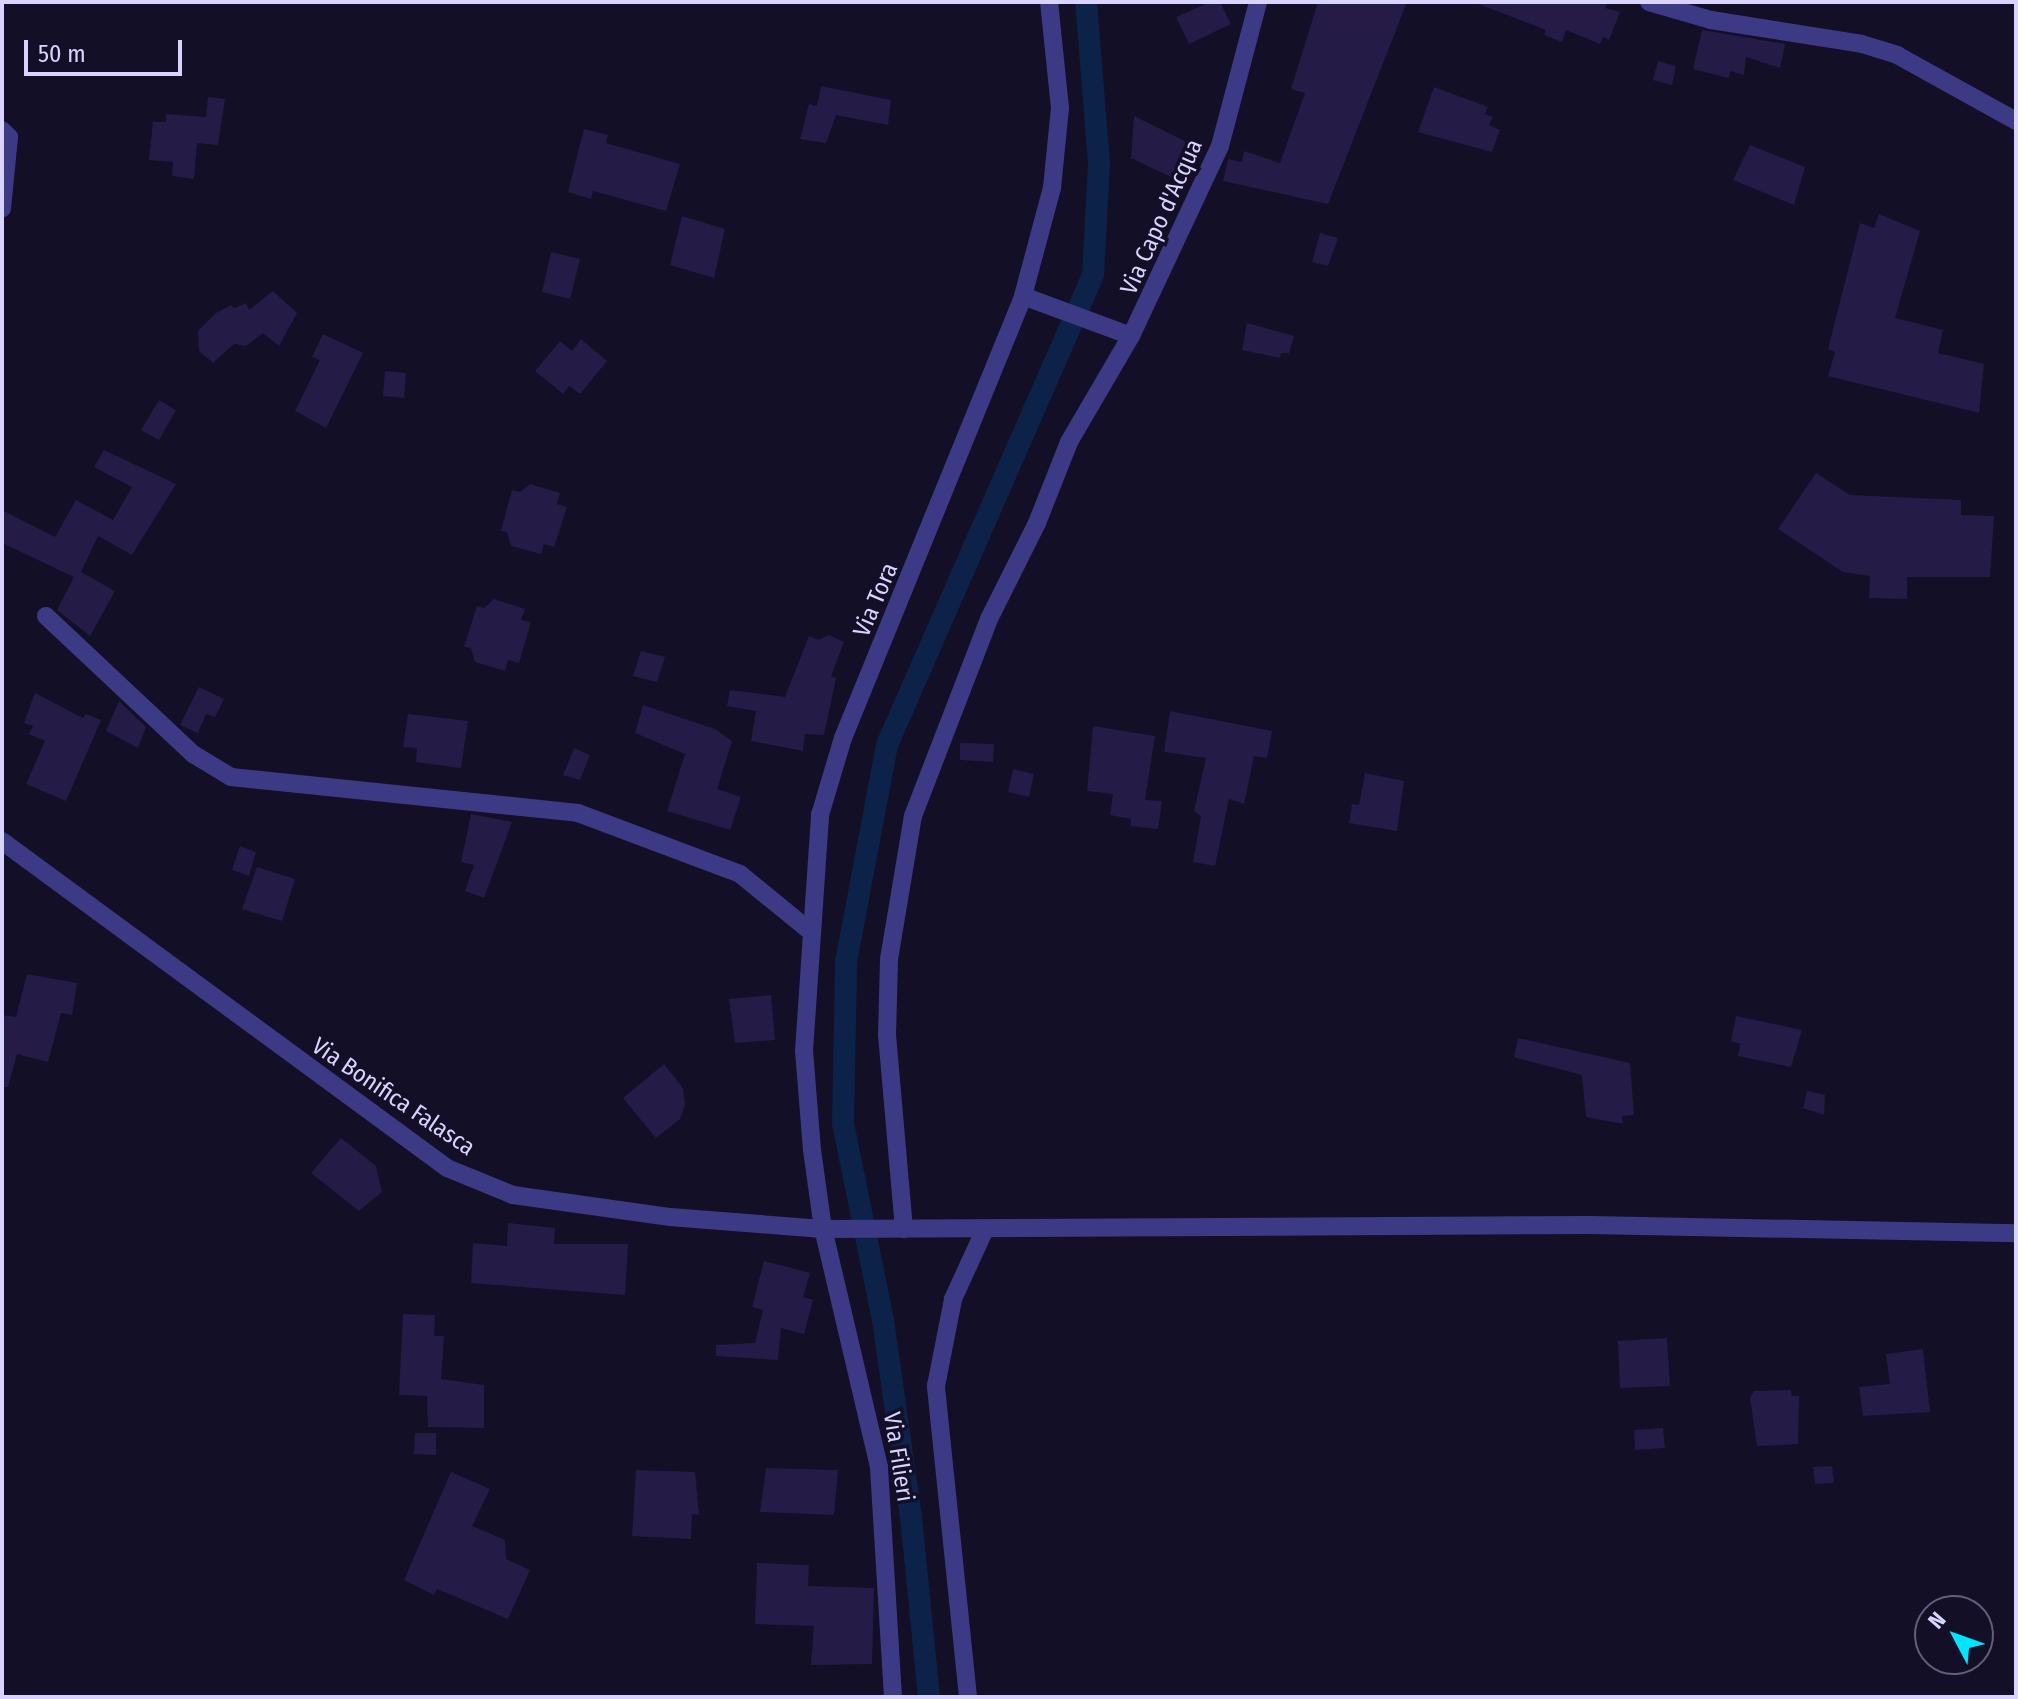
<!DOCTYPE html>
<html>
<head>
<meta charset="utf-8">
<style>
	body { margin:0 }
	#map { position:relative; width:2018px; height:1699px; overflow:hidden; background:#130f26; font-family:"Fira Sans Condensed",sans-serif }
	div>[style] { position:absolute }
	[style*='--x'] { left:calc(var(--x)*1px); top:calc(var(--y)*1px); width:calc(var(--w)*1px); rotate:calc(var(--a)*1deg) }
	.canal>* { height:22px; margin:-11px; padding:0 11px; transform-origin:11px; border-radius:11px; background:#0c2248 }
	.building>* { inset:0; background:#241b47 }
	.street>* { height:18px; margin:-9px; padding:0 9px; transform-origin:9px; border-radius:9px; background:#3d3a85 }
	span { translate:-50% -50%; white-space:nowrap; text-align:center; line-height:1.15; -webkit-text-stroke:7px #130f26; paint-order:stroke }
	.street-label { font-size:24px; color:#d9d4ff }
	.frame { position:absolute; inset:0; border:4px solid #d9d4ff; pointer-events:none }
	.north { position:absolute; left:1914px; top:1595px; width:80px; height:80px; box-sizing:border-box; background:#130f26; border:2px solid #625e7d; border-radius:50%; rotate:311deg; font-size:22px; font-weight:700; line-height:32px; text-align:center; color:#d9d4ff }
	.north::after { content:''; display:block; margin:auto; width:28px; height:36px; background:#00e5ff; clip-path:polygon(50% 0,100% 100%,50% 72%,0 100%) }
	.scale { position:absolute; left:24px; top:40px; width:158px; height:36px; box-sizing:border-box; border:4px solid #d9d4ff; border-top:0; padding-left:10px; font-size:24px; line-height:28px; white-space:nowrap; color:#d9d4ff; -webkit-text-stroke:6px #130f26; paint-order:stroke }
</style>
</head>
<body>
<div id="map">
	<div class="canal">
		<i style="--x:929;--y:1697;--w:181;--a:-95.7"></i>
		<i style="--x:911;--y:1517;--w:199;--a:-98.1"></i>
		<i style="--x:883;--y:1320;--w:200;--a:-101.5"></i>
		<i style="--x:843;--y:1124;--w:162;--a:-88.9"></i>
		<i style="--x:846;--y:962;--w:221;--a:-79.3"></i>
		<i style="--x:887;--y:745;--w:513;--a:-66.33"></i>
		<i style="--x:1093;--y:275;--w:112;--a:-86.9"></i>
		<i style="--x:1099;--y:163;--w:162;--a:-94.6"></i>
	</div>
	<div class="building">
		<i style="clip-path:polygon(1210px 2px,1220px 2px,1231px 24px,1189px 44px,1176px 17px)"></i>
		<i style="clip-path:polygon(1318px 2px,1407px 2px,1328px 204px,1223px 181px,1228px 159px,1242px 162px,1244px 151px,1280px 163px,1305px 93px,1291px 89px)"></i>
		<i style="clip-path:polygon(1473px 2px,1608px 2px,1605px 8px,1620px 12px,1609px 40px,1603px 37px,1600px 44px,1566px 30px,1562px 42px,1544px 35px,1546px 30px)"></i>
		<i style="clip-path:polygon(1702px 30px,1785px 44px,1780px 68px,1746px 57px,1744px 75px,1730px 71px,1729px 78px,1693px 69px)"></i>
		<i style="clip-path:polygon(1658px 61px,1676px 66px,1672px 85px,1653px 80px)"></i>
		<i style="clip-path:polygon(821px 86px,891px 100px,888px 125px,836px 115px,826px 143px,800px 139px,809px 104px,817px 106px)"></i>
		<i style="clip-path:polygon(1434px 87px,1488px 107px,1485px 114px,1493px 117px,1489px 125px,1500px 130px,1492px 152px,1418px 132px)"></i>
		<i style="clip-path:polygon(208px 97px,225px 99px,218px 145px,197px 143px,194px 179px,172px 176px,173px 162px,149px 160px,153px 122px,166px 122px,166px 114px,206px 117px)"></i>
		<i style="clip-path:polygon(1134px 116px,1193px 145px,1177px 180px,1131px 158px)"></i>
		<i style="clip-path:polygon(584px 129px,608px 135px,606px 143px,680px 164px,666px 211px,593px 191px,591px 199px,568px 192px)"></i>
		<i style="clip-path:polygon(1750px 145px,1805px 167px,1794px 205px,1733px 180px)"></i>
		<i style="clip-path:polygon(1879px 214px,1920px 231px,1895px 318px,1943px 330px,1938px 353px,1984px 364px,1979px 413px,1828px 376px,1835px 352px,1828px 349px,1860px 223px,1874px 228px)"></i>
		<i style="clip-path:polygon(682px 216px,725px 229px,714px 278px,670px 265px)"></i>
		<i style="clip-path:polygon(1320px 233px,1338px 238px,1328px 266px,1312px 262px)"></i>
		<i style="clip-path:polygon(551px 252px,580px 259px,570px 299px,542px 292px)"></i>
		<i style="clip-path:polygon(273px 291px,297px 313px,279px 346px,263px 333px,246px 346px,234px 344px,213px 363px,199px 351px,198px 331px,216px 313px,231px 305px,234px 308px,246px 303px,249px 310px)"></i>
		<i style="clip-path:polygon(1247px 323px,1294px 336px,1289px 353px,1281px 353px,1280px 358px,1242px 350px)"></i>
		<i style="clip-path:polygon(323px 334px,363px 353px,326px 428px,295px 411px,320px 360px,312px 357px)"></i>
		<i style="clip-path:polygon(581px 339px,607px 361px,580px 394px,569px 386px,563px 394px,535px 371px,560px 341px,572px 351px)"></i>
		<i style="clip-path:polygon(385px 371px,406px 373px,404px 398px,383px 396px)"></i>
		<i style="clip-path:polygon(159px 400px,176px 410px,159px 440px,141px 430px)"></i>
		<i style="clip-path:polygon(104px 450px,176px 484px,132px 555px,98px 536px,81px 572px,115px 591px,90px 636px,57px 610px,74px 577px,2px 543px,2px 510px,55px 537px,76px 500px,113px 520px,132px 487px,94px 467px)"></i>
		<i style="clip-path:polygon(1816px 473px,1850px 495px,1961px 500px,1961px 515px,1994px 516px,1990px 577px,1907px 577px,1907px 599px,1869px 598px,1870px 576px,1843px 572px,1778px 529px)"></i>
		<i style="clip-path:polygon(530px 484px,560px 493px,557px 504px,567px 507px,554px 547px,544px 544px,541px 554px,511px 546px,507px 532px,501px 531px,512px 490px,520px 492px)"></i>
		<i style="clip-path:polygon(494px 599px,525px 609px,521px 620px,531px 622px,519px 663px,508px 660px,505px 671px,475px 662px,471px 648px,464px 647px,477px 606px,484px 608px)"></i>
		<i style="clip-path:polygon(829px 635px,844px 642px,831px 676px,836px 678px,824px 735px,805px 734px,803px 751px,751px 741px,756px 711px,727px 706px,730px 690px,785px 697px,809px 636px,818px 640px)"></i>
		<i style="clip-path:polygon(641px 651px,665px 657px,657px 682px,633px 676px)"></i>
		<i style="clip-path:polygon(199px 687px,224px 699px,215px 717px,206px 714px,198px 733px,180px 725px)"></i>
		<i style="clip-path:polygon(35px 693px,83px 718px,86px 714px,101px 720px,66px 801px,26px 784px,45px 741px,29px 734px,33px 726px,24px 723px)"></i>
		<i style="clip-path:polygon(119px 701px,146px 727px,138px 748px,106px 731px)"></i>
		<i style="clip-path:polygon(643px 705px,715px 729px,732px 741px,717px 789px,741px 797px,730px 830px,667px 811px,685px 754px,635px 733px)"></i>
		<i style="clip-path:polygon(1170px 711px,1272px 731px,1267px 758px,1254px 756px,1244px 804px,1229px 799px,1215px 866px,1193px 862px,1201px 816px,1194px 811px,1206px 758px,1164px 752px)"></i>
		<i style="clip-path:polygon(408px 714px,468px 721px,461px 768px,416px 762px,417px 748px,403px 747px)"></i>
		<i style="clip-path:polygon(1093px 726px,1155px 736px,1145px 800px,1162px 801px,1158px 829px,1131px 826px,1131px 819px,1110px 815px,1113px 794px,1087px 791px)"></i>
		<i style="clip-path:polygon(960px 743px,994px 744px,993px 762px,960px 760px)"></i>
		<i style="clip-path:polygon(574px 748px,590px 755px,580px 780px,563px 775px)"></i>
		<i style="clip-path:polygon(1013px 769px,1034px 774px,1029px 797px,1008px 792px)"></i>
		<i style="clip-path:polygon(1365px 773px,1404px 781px,1397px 831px,1349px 823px,1352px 804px,1359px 805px)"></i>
		<i style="clip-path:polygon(471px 814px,512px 822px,484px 898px,465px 891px,474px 865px,461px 862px)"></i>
		<i style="clip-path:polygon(240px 846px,256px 852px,249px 876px,232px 870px)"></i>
		<i style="clip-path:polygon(257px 867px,295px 879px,282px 921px,242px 909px)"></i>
		<i style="clip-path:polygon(27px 974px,77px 983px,72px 1015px,61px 1013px,48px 1062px,17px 1054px,8px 1087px,2px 1087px,2px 1015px,16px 1017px)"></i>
		<i style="clip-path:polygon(771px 995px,775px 1040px,735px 1043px,729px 999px)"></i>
		<i style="clip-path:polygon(1736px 1016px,1802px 1030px,1791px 1067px,1738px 1056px,1740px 1044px,1731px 1041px)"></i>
		<i style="clip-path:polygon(1518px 1038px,1630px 1063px,1634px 1115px,1622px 1116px,1623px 1124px,1586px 1117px,1582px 1075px,1514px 1057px)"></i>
		<i style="clip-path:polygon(664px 1064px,683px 1088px,685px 1105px,680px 1119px,656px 1138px,623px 1098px)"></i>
		<i style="clip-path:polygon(1807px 1091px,1825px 1095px,1824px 1115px,1803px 1108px)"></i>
		<i style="clip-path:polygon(341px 1138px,376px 1166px,382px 1192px,359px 1211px,311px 1173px)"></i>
		<i style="clip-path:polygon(508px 1223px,555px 1228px,554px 1244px,628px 1244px,625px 1295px,471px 1283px,473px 1243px,507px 1246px)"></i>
		<i style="clip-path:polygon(764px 1261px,810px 1273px,803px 1297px,813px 1300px,804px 1334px,781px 1328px,778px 1360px,716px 1356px,716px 1345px,755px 1343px,763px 1310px,752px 1307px)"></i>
		<i style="clip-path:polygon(403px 1314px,435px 1315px,434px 1336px,444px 1336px,441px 1379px,484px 1385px,484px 1428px,428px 1427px,427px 1396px,399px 1395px)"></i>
		<i style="clip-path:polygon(1667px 1338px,1670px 1386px,1620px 1388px,1618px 1341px)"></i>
		<i style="clip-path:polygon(1923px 1349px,1930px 1412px,1863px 1416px,1859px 1387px,1890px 1384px,1886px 1354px)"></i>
		<i style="clip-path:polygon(1791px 1390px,1792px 1396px,1799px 1396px,1798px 1444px,1757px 1446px,1750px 1398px,1754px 1391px)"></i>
		<i style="clip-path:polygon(1663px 1428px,1665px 1448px,1635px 1450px,1634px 1430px)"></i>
		<i style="clip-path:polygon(415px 1433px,436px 1433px,436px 1455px,414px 1454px)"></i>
		<i style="clip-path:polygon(1832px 1466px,1834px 1483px,1815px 1484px,1813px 1467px)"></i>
		<i style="clip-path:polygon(766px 1468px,838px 1470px,834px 1515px,760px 1512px)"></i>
		<i style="clip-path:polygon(636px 1470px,695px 1472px,699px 1515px,692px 1514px,691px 1539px,632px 1536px)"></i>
		<i style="clip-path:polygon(451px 1472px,490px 1489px,472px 1526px,505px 1540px,506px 1559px,530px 1570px,508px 1619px,437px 1589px,434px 1595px,404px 1580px)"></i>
		<i style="clip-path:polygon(757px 1563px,809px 1565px,808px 1586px,874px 1588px,872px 1664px,811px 1665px,814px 1626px,755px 1624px)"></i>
	</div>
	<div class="street">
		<i style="--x:1649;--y:2;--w:65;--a:16.2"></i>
		<i style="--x:1711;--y:20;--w:153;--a:9"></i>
		<i style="--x:1862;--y:44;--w:37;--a:17"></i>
		<i style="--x:1897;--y:55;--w:136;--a:29"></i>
		<i style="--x:2;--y:130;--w:10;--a:45"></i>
		<i style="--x:9;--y:137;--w:72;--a:95.6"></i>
		<i style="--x:1023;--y:296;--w:115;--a:20.3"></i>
		<i style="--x:1131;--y:336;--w:210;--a:-64.9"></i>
		<i style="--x:1220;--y:146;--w:149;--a:-75.2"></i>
		<i style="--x:46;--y:616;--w:202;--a:43.2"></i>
		<i style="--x:193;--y:754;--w:44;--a:31.2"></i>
		<i style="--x:231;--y:777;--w:349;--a:5.9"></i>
		<i style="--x:578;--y:813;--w:173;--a:20.6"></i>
		<i style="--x:740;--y:874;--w:90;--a:39.2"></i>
		<i style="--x:2;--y:841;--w:552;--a:36.31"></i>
		<i style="--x:447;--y:1168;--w:71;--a:22.2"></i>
		<i style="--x:513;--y:1195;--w:159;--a:8"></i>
		<i style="--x:670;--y:1217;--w:153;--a:4.5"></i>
		<i style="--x:823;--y:1229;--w:767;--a:-0.3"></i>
		<i style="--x:1590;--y:1225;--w:426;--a:1.1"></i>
		<i style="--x:904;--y:1229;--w:194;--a:-95"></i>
		<i style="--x:887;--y:1036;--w:77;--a:-88.5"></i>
		<i style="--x:889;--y:959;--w:145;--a:-80.5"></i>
		<i style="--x:913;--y:816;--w:211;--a:-68.9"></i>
		<i style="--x:989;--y:619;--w:107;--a:-63.4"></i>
		<i style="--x:1037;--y:523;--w:87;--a:-68.4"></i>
		<i style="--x:1069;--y:442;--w:123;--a:-59.7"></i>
		<i style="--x:893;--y:1697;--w:230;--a:-93.5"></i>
		<i style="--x:879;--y:1467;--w:244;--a:-103.2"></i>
		<i style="--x:823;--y:1229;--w:80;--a:-97.9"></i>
		<i style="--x:812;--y:1150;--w:99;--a:-94.6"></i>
		<i style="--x:804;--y:1051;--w:237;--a:-86.1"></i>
		<i style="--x:820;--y:815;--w:80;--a:-73.4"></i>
		<i style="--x:843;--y:738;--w:477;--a:-67.8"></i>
		<i style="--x:1023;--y:296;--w:112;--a:-75"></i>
		<i style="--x:1052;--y:188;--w:80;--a:-84.3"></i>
		<i style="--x:1060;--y:108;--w:107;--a:-95.9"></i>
		<i style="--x:968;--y:1697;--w:313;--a:-95.9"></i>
		<i style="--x:936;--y:1386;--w:89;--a:-78.9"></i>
		<i style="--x:953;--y:1299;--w:77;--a:-65.4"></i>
	</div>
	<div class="street-label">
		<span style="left:1162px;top:217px;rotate:-66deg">Via Capo d'Acqua</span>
		<span style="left:876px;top:600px;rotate:-67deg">Via Tora</span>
		<span style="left:393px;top:1097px;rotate:34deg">Via Bonifica Falasca</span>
		<span style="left:898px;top:1457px;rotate:81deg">Via Filieri</span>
	</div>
	<div class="frame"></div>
	<div class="north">N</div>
	<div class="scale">50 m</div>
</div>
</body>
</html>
